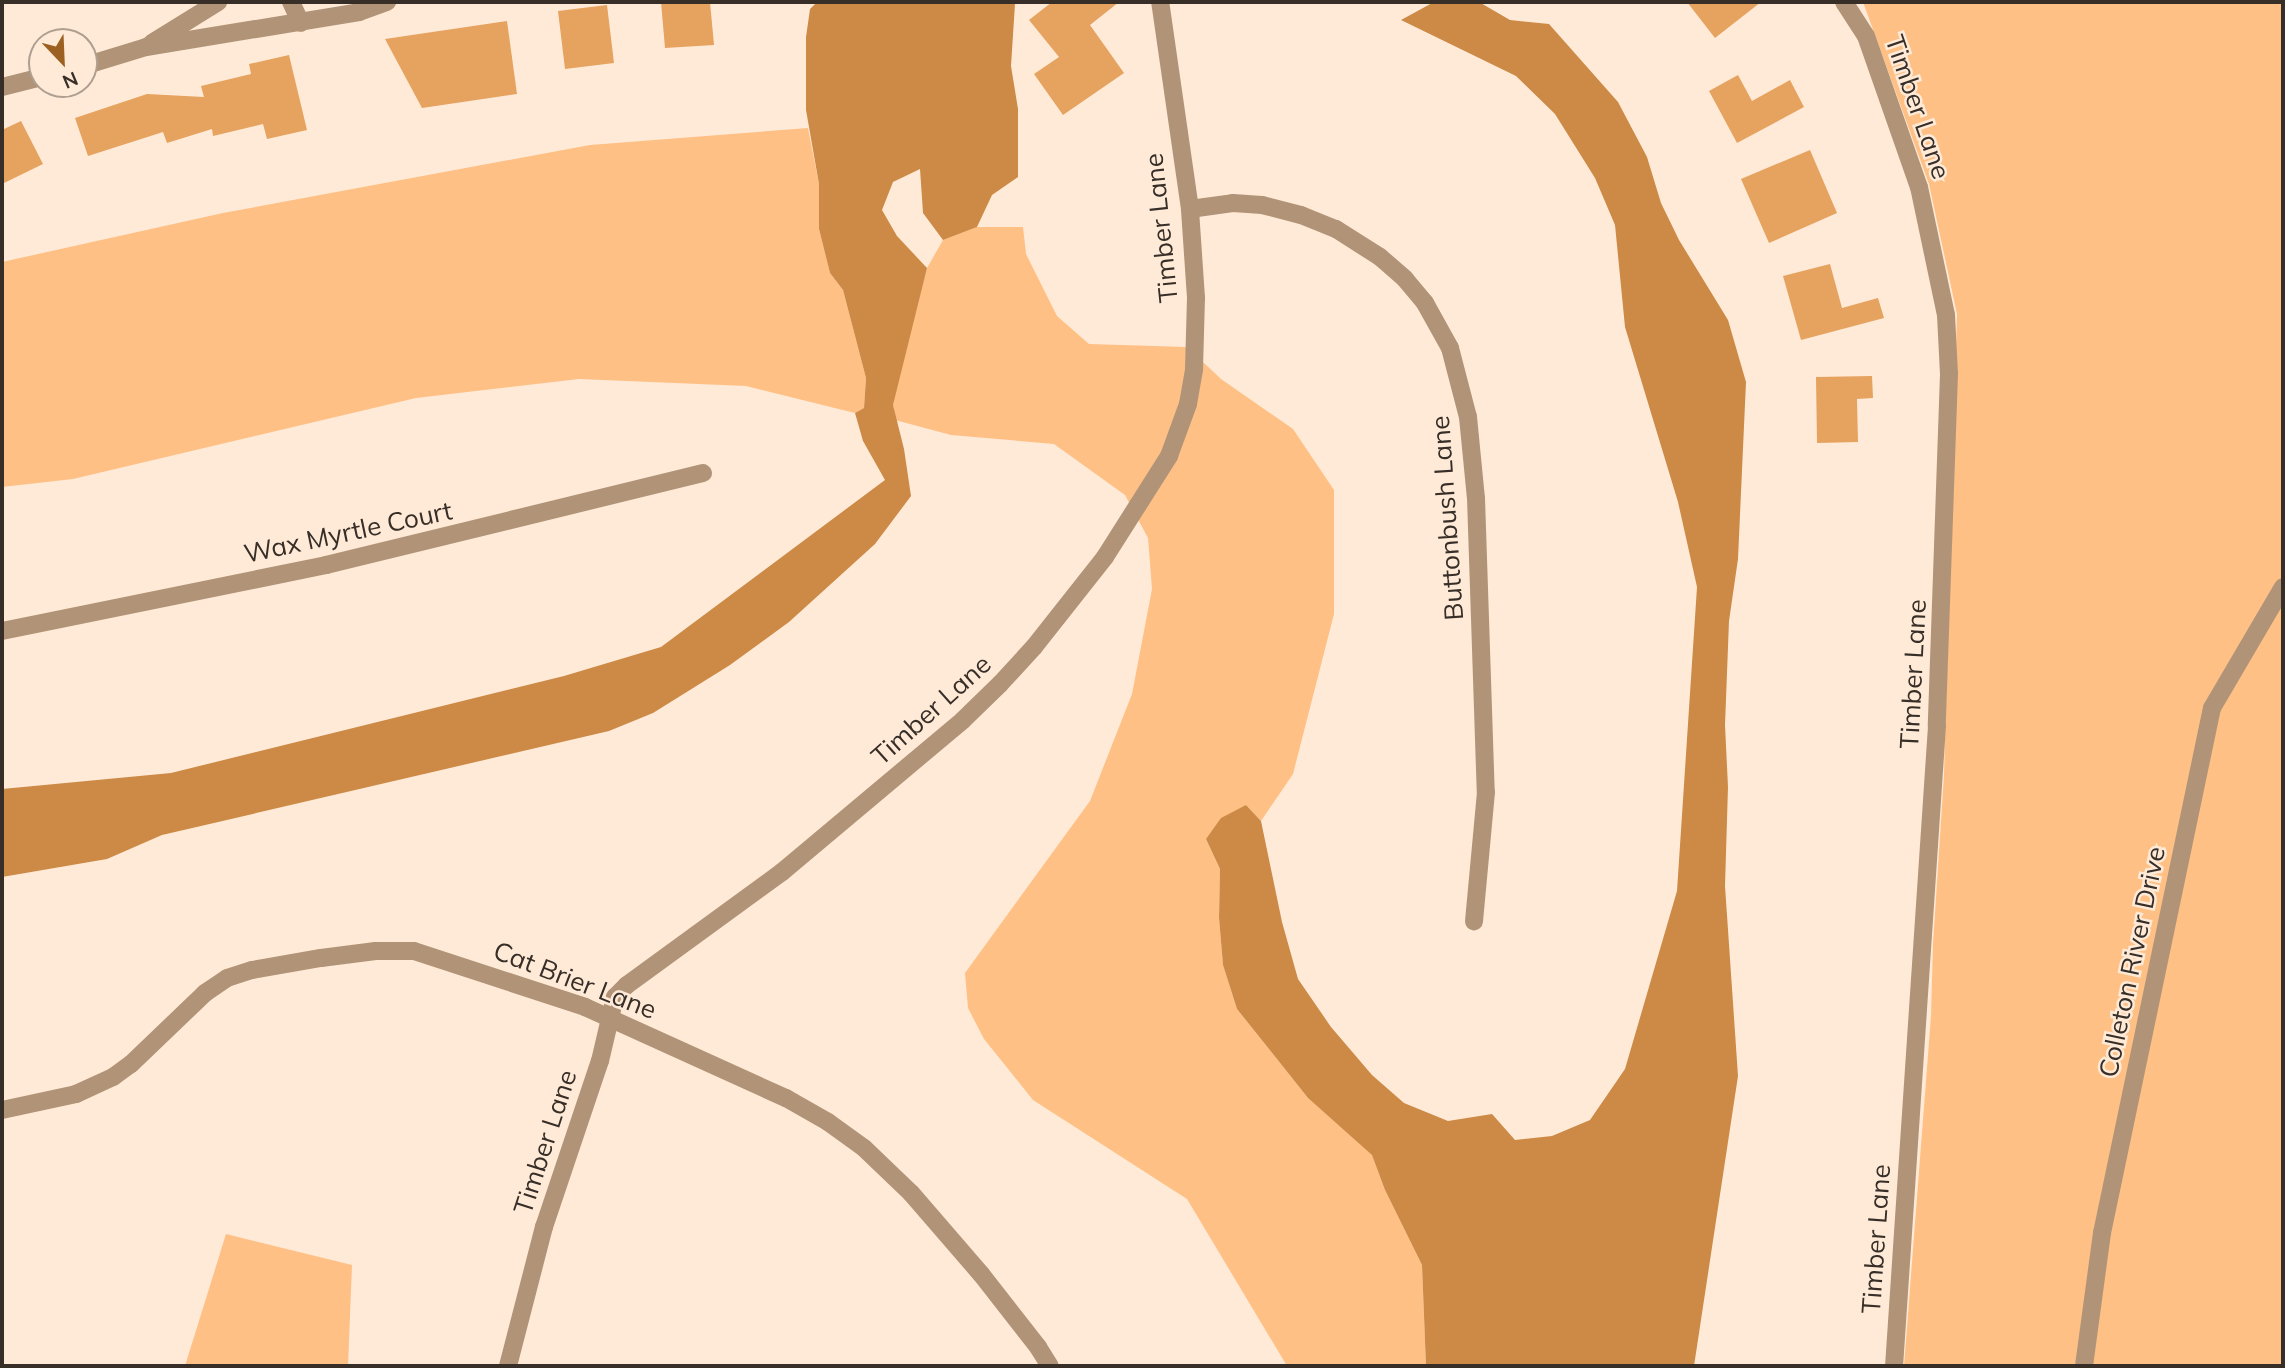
<!DOCTYPE html>
<html>
<head>
<meta charset="utf-8">
<style>
	body { margin:0 }
	#map { position:relative; width:2285px; height:1368px; overflow:hidden; background:#ffead7; font-family:Mulish,sans-serif }
	div>[style] { position:absolute }
	[style*='--x'] { left:calc(var(--x)*1px); top:calc(var(--y)*1px); width:calc(var(--w)*1px); rotate:calc(var(--a)*1deg) }
	.green>* { inset:0; background:#fec085 }
	.water>* { inset:0; background:#cc8a46 }
	.building>* { inset:0; background:#e6a25f }
	.minor>* { height:18px; margin:-9px; padding:0 9px; transform-origin:9px; border-radius:9px; background:#b19478 }
	span { translate:-50% -50%; white-space:nowrap; text-align:center; line-height:1.15; -webkit-text-stroke:5px #ffead7; paint-order:stroke }
	.street-label { font-size:26px; color:#362e27 }
	.frame { position:absolute; inset:0; border:4px solid #362e27; pointer-events:none }
	.north { position:absolute; left:28px; top:28px; width:70px; height:70px; box-sizing:border-box; background:#ffead7; border:2px solid #af9f91; border-radius:50%; rotate:157deg; font-size:19px; font-weight:700; line-height:28px; text-align:center; color:#362e27 }
	.north::after { content:''; display:block; margin:auto; width:24px; height:32px; background:#9c6121; clip-path:polygon(50% 0,100% 100%,50% 72%,0 100%) }
</style>
</head>
<body>
<div id="map">
	<div class="green">
		<i style="clip-path:polygon(1863px 2px,2283px 2px,2283px 1366px,1904px 1366px,1931px 1016px,1933px 944px,1944px 775px,1957px 314px,1929px 184px)"></i>
		<i style="clip-path:polygon(808px 128px,819px 184px,819px 229px,830px 273px,843px 290px,866px 378px,864px 408px,855px 413px,746px 386px,579px 379px,416px 398px,73px 479px,2px 487px,2px 262px,223px 213px,590px 145px)"></i>
		<i style="clip-path:polygon(977px 227px,1023px 227px,1026px 254px,1057px 316px,1089px 344px,1187px 347px,1221px 379px,1293px 429px,1334px 490px,1334px 614px,1293px 774px,1261px 821px,1246px 805px,1206px 839px,1220px 869px,1219px 918px,1223px 965px,1237px 1009px,1308px 1098px,1372px 1154px,1385px 1190px,1422px 1265px,1426px 1366px,1287px 1366px,1187px 1199px,1033px 1100px,984px 1039px,968px 1008px,965px 973px,1090px 801px,1132px 694px,1152px 589px,1148px 538px,1125px 495px,1054px 444px,951px 435px,895px 420px,893px 405px,897px 380px,927px 268px,943px 240px)"></i>
		<i style="clip-path:polygon(226px 1234px,352px 1265px,348px 1366px,185px 1366px)"></i>
	</div>
	<div class="water">
		<i style="clip-path:polygon(817px 2px,1015px 4px,1011px 66px,1018px 109px,1018px 177px,992px 195px,977px 227px,943px 240px,923px 213px,920px 169px,893px 182px,882px 210px,897px 236px,927px 268px,893px 405px,904px 449px,911px 496px,875px 544px,789px 622px,730px 665px,653px 713px,609px 731px,162px 835px,107px 859px,2px 877px,2px 789px,171px 773px,564px 676px,661px 647px,885px 480px,863px 441px,855px 413px,864px 408px,866px 378px,843px 290px,830px 273px,819px 229px,819px 184px,806px 110px,806px 37px,810px 9px)"></i>
		<i style="clip-path:polygon(1434px 2px,1479px 2px,1510px 20px,1549px 24px,1618px 102px,1647px 157px,1661px 203px,1679px 240px,1728px 320px,1746px 382px,1738px 559px,1729px 621px,1725px 725px,1728px 787px,1725px 886px,1738px 1076px,1694px 1366px,1426px 1366px,1422px 1265px,1385px 1190px,1372px 1155px,1308px 1098px,1237px 1009px,1223px 965px,1219px 918px,1220px 869px,1206px 839px,1221px 818px,1246px 805px,1261px 821px,1282px 922px,1298px 979px,1331px 1027px,1372px 1075px,1404px 1103px,1448px 1121px,1492px 1114px,1515px 1140px,1552px 1136px,1590px 1120px,1625px 1069px,1677px 891px,1697px 587px,1678px 502px,1625px 327px,1615px 225px,1595px 178px,1555px 114px,1516px 76px,1401px 20px)"></i>
	</div>
	<div class="building">
		<i style="clip-path:polygon(661px 2px,710px 2px,714px 45px,665px 48px)"></i>
		<i style="clip-path:polygon(1052px 2px,1119px 2px,1090px 25px,1124px 73px,1063px 115px,1034px 74px,1059px 57px,1029px 20px)"></i>
		<i style="clip-path:polygon(1687px 2px,1761px 2px,1715px 38px)"></i>
		<i style="clip-path:polygon(607px 5px,614px 63px,565px 69px,558px 11px)"></i>
		<i style="clip-path:polygon(507px 21px,517px 94px,422px 108px,385px 39px)"></i>
		<i style="clip-path:polygon(289px 55px,307px 130px,267px 139px,263px 124px,213px 136px,212px 129px,167px 143px,163px 132px,88px 156px,75px 118px,147px 94px,204px 97px,201px 86px,251px 74px,249px 64px)"></i>
		<i style="clip-path:polygon(1738px 75px,1752px 101px,1790px 80px,1804px 107px,1737px 143px,1709px 91px)"></i>
		<i style="clip-path:polygon(21px 121px,43px 164px,2px 184px,2px 130px)"></i>
		<i style="clip-path:polygon(1810px 150px,1837px 213px,1769px 243px,1741px 179px)"></i>
		<i style="clip-path:polygon(1830px 264px,1842px 308px,1878px 298px,1884px 318px,1801px 340px,1783px 276px)"></i>
		<i style="clip-path:polygon(1872px 376px,1873px 398px,1857px 399px,1858px 442px,1817px 443px,1816px 377px)"></i>
	</div>
	<div class="minor">
		<i style="--x:291;--y:2;--w:23;--a:65"></i>
		<i style="--x:1844;--y:2;--w:40;--a:57.1"></i>
		<i style="--x:1866;--y:36;--w:160;--a:70.7"></i>
		<i style="--x:1919;--y:187;--w:131;--a:78.1"></i>
		<i style="--x:1946;--y:315;--w:59;--a:87.1"></i>
		<i style="--x:1949;--y:374;--w:352;--a:92"></i>
		<i style="--x:1937;--y:726;--w:641;--a:93.84"></i>
		<i style="--x:152;--y:43;--w:78;--a:-31.8"></i>
		<i style="--x:84;--y:66;--w:65;--a:-17"></i>
		<i style="--x:146;--y:47;--w:216;--a:-9.3"></i>
		<i style="--x:359;--y:12;--w:30;--a:-20"></i>
		<i style="--x:2;--y:87;--w:41;--a:-14"></i>
		<i style="--x:1190;--y:209;--w:43;--a:-7.9"></i>
		<i style="--x:1233;--y:203;--w:29;--a:4"></i>
		<i style="--x:1262;--y:205;--w:40;--a:14.4"></i>
		<i style="--x:1301;--y:215;--w:38;--a:22"></i>
		<i style="--x:1336;--y:229;--w:52;--a:32.5"></i>
		<i style="--x:1380;--y:257;--w:33;--a:41"></i>
		<i style="--x:1405;--y:279;--w:31;--a:50"></i>
		<i style="--x:1425;--y:303;--w:51;--a:60.9"></i>
		<i style="--x:1450;--y:348;--w:71;--a:75.4"></i>
		<i style="--x:1468;--y:417;--w:81;--a:84.4"></i>
		<i style="--x:1476;--y:498;--w:294;--a:88.1"></i>
		<i style="--x:1486;--y:792;--w:130;--a:95.3"></i>
		<i style="--x:2;--y:631;--w:331;--a:-11.5"></i>
		<i style="--x:326;--y:565;--w:388;--a:-13.7"></i>
		<i style="--x:2;--y:1110;--w:76;--a:-12.2"></i>
		<i style="--x:76;--y:1094;--w:41;--a:-24.7"></i>
		<i style="--x:113;--y:1077;--w:22;--a:-36"></i>
		<i style="--x:131;--y:1064;--w:103;--a:-43.8"></i>
		<i style="--x:205;--y:993;--w:27;--a:-34"></i>
		<i style="--x:227;--y:978;--w:26;--a:-18"></i>
		<i style="--x:252;--y:970;--w:70;--a:-9.9"></i>
		<i style="--x:321;--y:958;--w:55;--a:-7.3"></i>
		<i style="--x:376;--y:951;--w:38;--a:0"></i>
		<i style="--x:414;--y:951;--w:180;--a:18.1"></i>
		<i style="--x:585;--y:1007;--w:221;--a:24.4"></i>
		<i style="--x:786;--y:1098;--w:48;--a:29.7"></i>
		<i style="--x:828;--y:1122;--w:44;--a:35.8"></i>
		<i style="--x:864;--y:1148;--w:65;--a:43.8"></i>
		<i style="--x:911;--y:1193;--w:107;--a:49.2"></i>
		<i style="--x:981;--y:1274;--w:93;--a:52"></i>
		<i style="--x:1038;--y:1347;--w:22;--a:58"></i>
		<i style="--x:508;--y:1366;--w:144;--a:-75.5"></i>
		<i style="--x:544;--y:1227;--w:175;--a:-71.4"></i>
		<i style="--x:600;--y:1061;--w:66;--a:-76.8"></i>
		<i style="--x:615;--y:997;--w:17;--a:-45"></i>
		<i style="--x:627;--y:985;--w:192;--a:-36.1"></i>
		<i style="--x:782;--y:872;--w:236;--a:-40"></i>
		<i style="--x:963;--y:720;--w:52;--a:-44.2"></i>
		<i style="--x:1000;--y:684;--w:50;--a:-47.4"></i>
		<i style="--x:1034;--y:647;--w:115;--a:-51.7"></i>
		<i style="--x:1105;--y:557;--w:120;--a:-57.6"></i>
		<i style="--x:1169;--y:456;--w:55;--a:-69.9"></i>
		<i style="--x:1188;--y:404;--w:36;--a:-80"></i>
		<i style="--x:1194;--y:369;--w:71;--a:-88.4"></i>
		<i style="--x:1196;--y:298;--w:89;--a:-93.9"></i>
		<i style="--x:1190;--y:209;--w:209;--a:-98.2"></i>
		<i style="--x:2084;--y:1366;--w:134;--a:-82.3"></i>
		<i style="--x:2102;--y:1233;--w:536;--a:-78.17"></i>
		<i style="--x:2212;--y:708;--w:140;--a:-59.6"></i>
	</div>
	<div class="street-label">
		<span style="left:1918px;top:107px;rotate:71deg">Timber Lane</span>
		<span style="left:1161px;top:228px;rotate:-96deg">Timber Lane</span>
		<span style="left:1447px;top:518px;rotate:-94deg">Buttonbush Lane</span>
		<span style="left:348px;top:532px;rotate:-12deg">Wax Myrtle Court</span>
		<span style="left:1913px;top:674px;rotate:-87deg">Timber Lane</span>
		<span style="left:931px;top:710px;rotate:-42deg">Timber Lane</span>
		<span style="left:2132px;top:962px;rotate:-78deg">Colleton River Drive</span>
		<span style="left:575px;top:980px;rotate:21deg">Cat Brier Lane</span>
		<span style="left:545px;top:1142px;rotate:-72deg">Timber Lane</span>
		<span style="left:1876px;top:1239px;rotate:-86deg">Timber Lane</span>
	</div>
	<div class="frame"></div>
	<div class="north">N</div>
</div>
</body>
</html>
